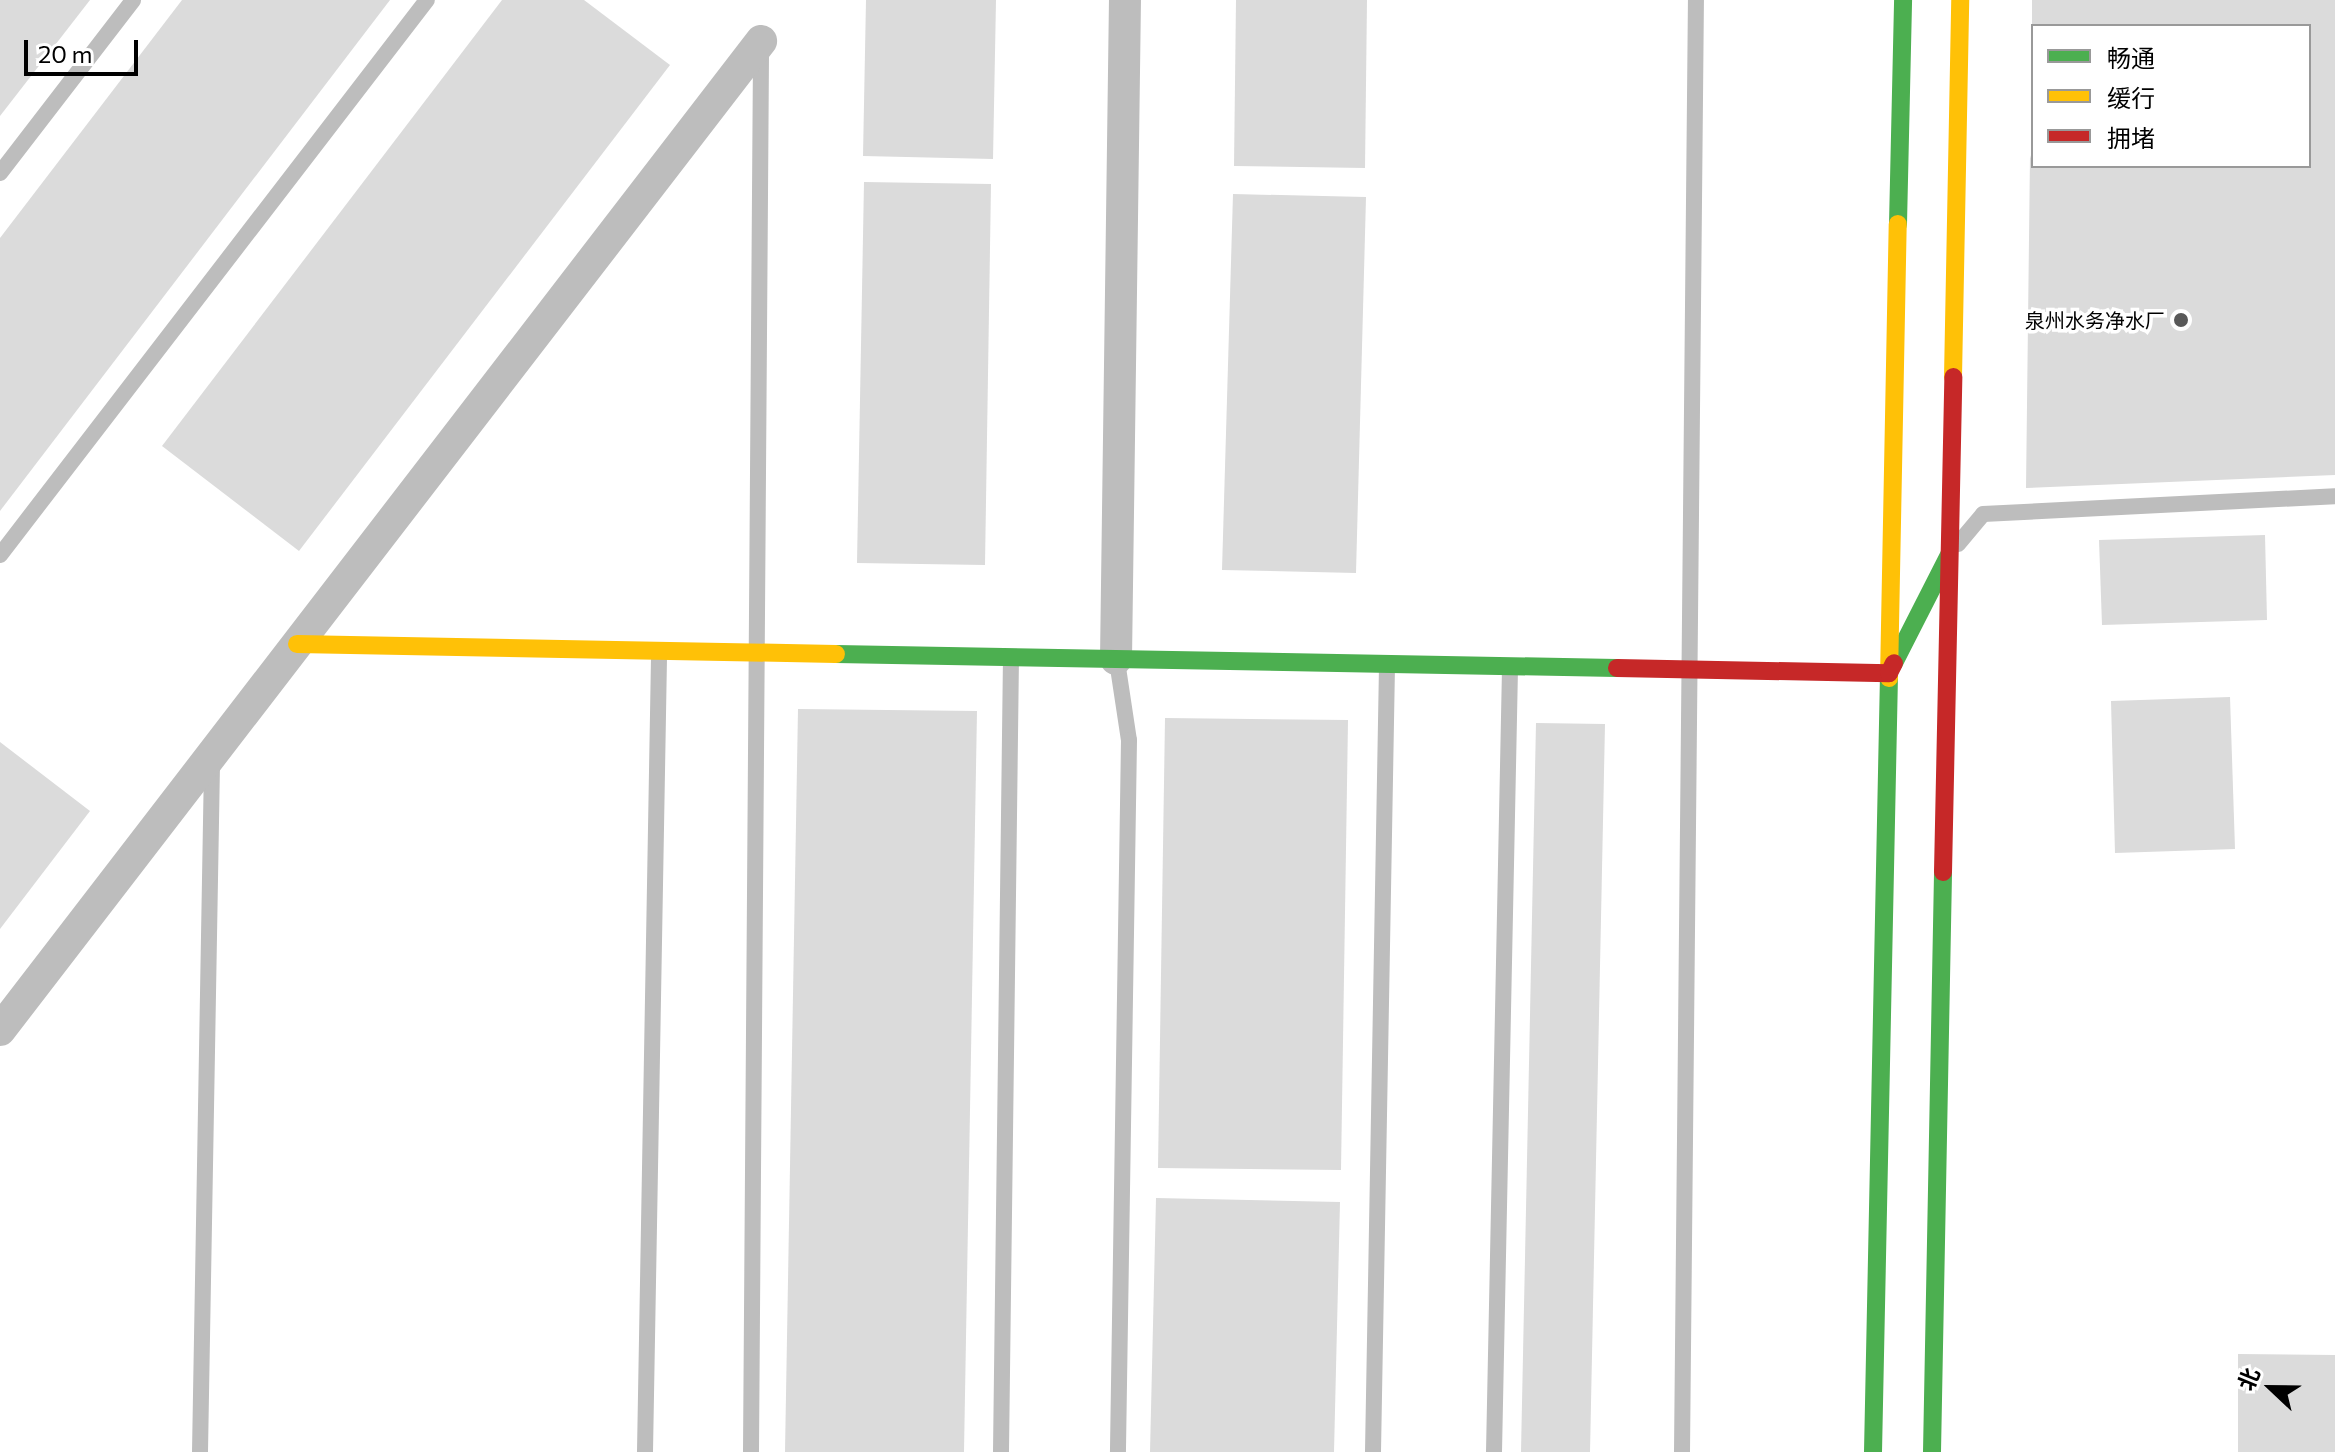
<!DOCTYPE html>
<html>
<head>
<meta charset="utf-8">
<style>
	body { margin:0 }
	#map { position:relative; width:2335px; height:1452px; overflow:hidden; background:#fff; font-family:Commissioner,"Noto Sans SC",sans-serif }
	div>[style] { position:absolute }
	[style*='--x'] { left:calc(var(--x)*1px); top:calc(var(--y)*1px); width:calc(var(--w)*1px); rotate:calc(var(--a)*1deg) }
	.building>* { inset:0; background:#dbdbdb }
	.lane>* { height:16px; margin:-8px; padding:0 8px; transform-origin:8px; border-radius:8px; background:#bdbdbd }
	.street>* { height:32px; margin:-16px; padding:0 16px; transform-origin:16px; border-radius:16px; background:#bdbdbd }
	.fast>* { height:18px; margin:-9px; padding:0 9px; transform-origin:9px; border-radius:9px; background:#4caf50 }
	.slow>* { height:18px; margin:-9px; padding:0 9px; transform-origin:9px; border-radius:9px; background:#ffc107 }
	.jam>* { height:18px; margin:-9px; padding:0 9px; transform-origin:9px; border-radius:9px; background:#c62828 }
	.dots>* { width:22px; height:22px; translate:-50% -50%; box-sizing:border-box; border:4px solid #fff; border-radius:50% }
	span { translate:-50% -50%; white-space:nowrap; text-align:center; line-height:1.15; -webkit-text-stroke:7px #fff; paint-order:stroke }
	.poi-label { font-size:20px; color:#000 }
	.right { translate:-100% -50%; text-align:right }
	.legend { position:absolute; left:2031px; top:24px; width:280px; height:144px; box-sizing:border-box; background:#fff; border:2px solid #999; margin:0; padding:10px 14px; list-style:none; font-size:24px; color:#000 }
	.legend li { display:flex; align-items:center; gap:16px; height:40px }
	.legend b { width:40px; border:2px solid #999 }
	.north { position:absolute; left:2231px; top:1348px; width:80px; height:80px; -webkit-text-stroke:6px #fff; paint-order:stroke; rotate:292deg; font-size:22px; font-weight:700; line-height:32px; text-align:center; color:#000 }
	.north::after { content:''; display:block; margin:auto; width:28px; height:36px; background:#000; clip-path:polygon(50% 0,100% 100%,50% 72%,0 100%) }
	.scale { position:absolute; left:24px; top:40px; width:114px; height:36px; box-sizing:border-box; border:4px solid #000; border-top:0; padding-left:10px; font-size:24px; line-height:28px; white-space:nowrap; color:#000; -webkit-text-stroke:6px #fff; paint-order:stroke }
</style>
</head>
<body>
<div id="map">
	<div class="building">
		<i style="clip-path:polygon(0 0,90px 0,0 116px)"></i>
		<i style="clip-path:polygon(182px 0,390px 0,0 511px,0 238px)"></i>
		<i style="clip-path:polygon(502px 0,584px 0,670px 65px,299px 551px,162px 446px)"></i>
		<i style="clip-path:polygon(866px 0,996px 0,993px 159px,863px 156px)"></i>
		<i style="clip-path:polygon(1236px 0,1367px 0,1365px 168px,1234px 166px)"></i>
		<i style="clip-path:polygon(2032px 0,2335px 0,2335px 475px,2026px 488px,2030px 155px,2033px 166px,2309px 166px,2309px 26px,2032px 26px)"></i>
		<i style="clip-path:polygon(864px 182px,991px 184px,985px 565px,857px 563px)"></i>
		<i style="clip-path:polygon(1233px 194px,1366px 197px,1356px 573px,1222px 570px)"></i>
		<i style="clip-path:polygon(2265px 535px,2267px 620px,2102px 625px,2099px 540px)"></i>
		<i style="clip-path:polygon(2230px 697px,2235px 849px,2115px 853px,2111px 701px)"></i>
		<i style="clip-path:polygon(798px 709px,977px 711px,964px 1452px,785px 1452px)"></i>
		<i style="clip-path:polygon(1165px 718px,1348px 720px,1341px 1170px,1158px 1168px)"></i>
		<i style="clip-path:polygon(1536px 723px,1605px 724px,1590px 1452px,1521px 1452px)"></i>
		<i style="clip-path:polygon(0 742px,90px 811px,0 929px)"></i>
		<i style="clip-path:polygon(1156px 1198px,1340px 1202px,1334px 1452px,1150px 1452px)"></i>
		<i style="clip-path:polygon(2238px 1354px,2335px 1355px,2335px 1452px,2238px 1452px)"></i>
	</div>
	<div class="lane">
		<i style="--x:0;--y:173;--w:218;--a:-52.4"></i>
		<i style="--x:1958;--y:544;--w:39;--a:-50"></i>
		<i style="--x:1983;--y:514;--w:352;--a:-2.9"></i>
		<i style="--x:0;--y:555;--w:700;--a:-52.43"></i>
		<i style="--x:1117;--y:661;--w:80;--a:81.4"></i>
		<i style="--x:1129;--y:740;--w:712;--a:90.89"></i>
		<i style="--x:200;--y:1452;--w:690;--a:-89"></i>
		<i style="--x:645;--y:1452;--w:798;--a:-88.99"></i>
		<i style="--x:751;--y:1452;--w:1406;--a:-89.59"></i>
		<i style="--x:1001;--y:1452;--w:794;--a:-89.28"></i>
		<i style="--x:1373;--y:1452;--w:786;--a:-88.98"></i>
		<i style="--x:1494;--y:1452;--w:784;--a:-88.83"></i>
		<i style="--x:1682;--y:1452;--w:1452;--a:-89.45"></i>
	</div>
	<div class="street">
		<i style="--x:1116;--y:659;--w:659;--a:-89.22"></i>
		<i style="--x:0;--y:1030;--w:1248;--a:-52.42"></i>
	</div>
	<div class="fast">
		<i style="--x:1898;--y:224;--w:224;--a:-88.7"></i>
		<i style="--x:836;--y:654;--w:781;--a:1.03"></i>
		<i style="--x:1894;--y:663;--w:121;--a:-63"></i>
		<i style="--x:1873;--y:1452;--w:774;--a:-88.82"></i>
		<i style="--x:1932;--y:1452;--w:580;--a:-88.91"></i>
	</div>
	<div class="slow">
		<i style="--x:1953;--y:377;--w:377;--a:-88.9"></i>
		<i style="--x:297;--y:644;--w:539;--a:1.06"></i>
		<i style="--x:1889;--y:678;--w:454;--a:-88.9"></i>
	</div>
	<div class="jam">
		<i style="--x:1617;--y:668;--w:272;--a:1.1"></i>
		<i style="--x:1889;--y:673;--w:11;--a:-63"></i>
		<i style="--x:1943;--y:872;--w:495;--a:-88.8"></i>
	</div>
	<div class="dots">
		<i style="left:2181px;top:320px;background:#595959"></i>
	</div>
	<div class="poi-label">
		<span class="right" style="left:2165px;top:320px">泉州水务净水厂</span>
	</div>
	<ul class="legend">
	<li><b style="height:10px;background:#4caf50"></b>畅通</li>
	<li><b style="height:10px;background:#ffc107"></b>缓行</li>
	<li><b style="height:10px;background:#c62828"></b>拥堵</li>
	</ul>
	<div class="north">北</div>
	<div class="scale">20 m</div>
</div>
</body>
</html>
